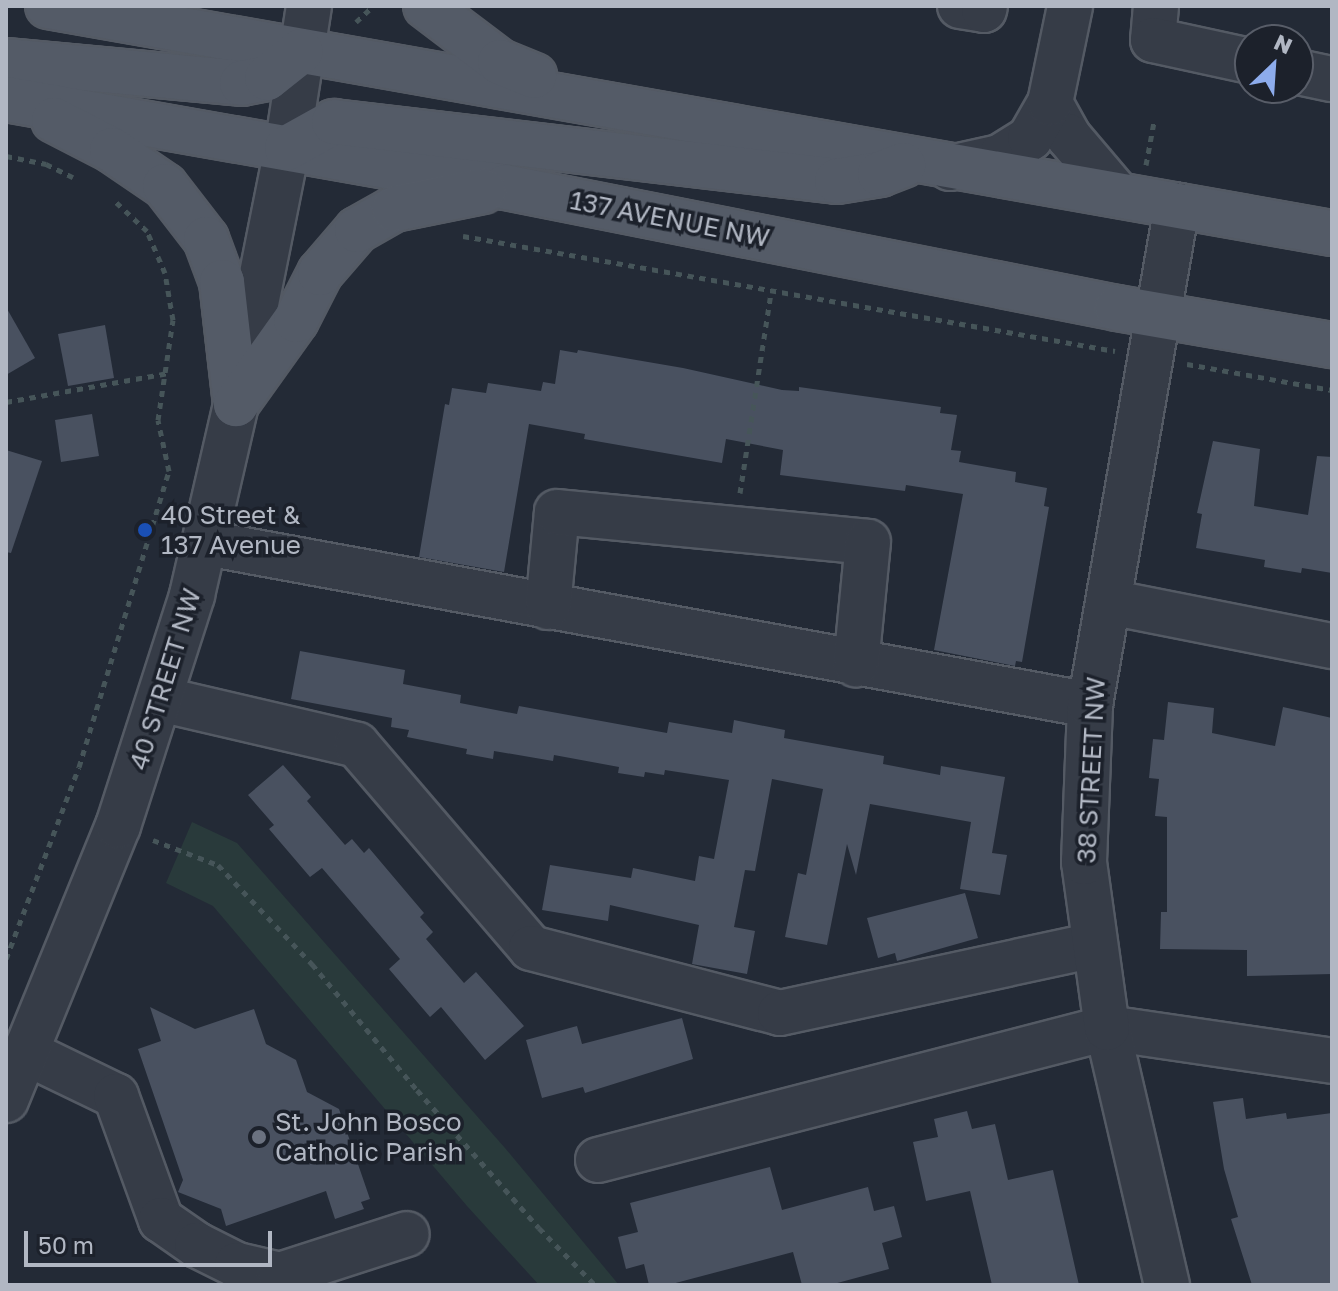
<!DOCTYPE html>
<html>
<head>
<meta charset="utf-8">
<style>
	body { margin:0 }
	#map { position:relative; width:1338px; height:1291px; overflow:hidden; background:#232a36; font-family:"Golos Text",sans-serif }
	div>[style] { position:absolute }
	[style*='--x'] { left:calc(var(--x)*1px); top:calc(var(--y)*1px); width:calc(var(--w)*1px); rotate:calc(var(--a)*1deg) }
	.green>* { inset:0; background:#293a3b }
	.building>* { inset:0; background:#495160 }
	.path>* { height:5px; margin-top:-2.5px; transform-origin:0; background:repeating-linear-gradient(90deg,#465559 0 6px,transparent 0 12px) }
	.roads { filter:drop-shadow(2px 0 #545a64) drop-shadow(-2px 0 #545a64) drop-shadow(0 2px #545a64) drop-shadow(0 -2px #545a64) }
	.minor>* { height:44px; margin:-22px; padding:0 22px; transform-origin:22px; border-radius:22px; background:#363c47 }
	.major>* { height:44px; margin:-22px; padding:0 22px; transform-origin:22px; border-radius:22px; background:#545b67 }
	.dots>* { width:22px; height:22px; translate:-50% -50%; box-sizing:border-box; border:4px solid #1c212b; border-radius:50% }
	span { translate:-50% -50%; white-space:nowrap; text-align:center; line-height:1.15; -webkit-text-stroke:7px #1c212b; paint-order:stroke }
	.street-label { font-size:26px; color:#b1b7c3 }
	.poi-label { font-size:26px; color:#b1b7c3 }
	.left { translate:0 -50%; text-align:left }
	.frame { position:absolute; inset:0; border:8px solid #b1b7c3; pointer-events:none }
	.north { position:absolute; left:1234px; top:24px; width:80px; height:80px; box-sizing:border-box; background:#1c212b; border:2px solid #585d68; border-radius:50%; rotate:25deg; font-size:22px; font-weight:700; line-height:32px; text-align:center; color:#b1b7c3 }
	.north::after { content:''; display:block; margin:auto; width:28px; height:36px; background:#8dacec; clip-path:polygon(50% 0,100% 100%,50% 72%,0 100%) }
	.scale { position:absolute; left:24px; top:1231px; width:248px; height:36px; box-sizing:border-box; border:4px solid #b1b7c3; border-top:0; padding-left:10px; font-size:24px; line-height:28px; white-space:nowrap; color:#b1b7c3; -webkit-text-stroke:6px #1c212b; paint-order:stroke }
</style>
</head>
<body>
<div id="map">
	<div class="green">
		<i style="clip-path:polygon(192px 822px,237px 843px,505px 1148px,619px 1285px,539px 1285px,467px 1206px,213px 906px,166px 883px)"></i>
	</div>
	<div class="building">
		<i style="clip-path:polygon(6px 307px,35px 358px,6px 375px)"></i>
		<i style="clip-path:polygon(105px 325px,114px 378px,68px 386px,58px 334px)"></i>
		<i style="clip-path:polygon(560px 350px,577px 353px,578px 350px,683px 368px,782px 390px,799px 391px,799px 387px,941px 407px,940px 413px,957px 415px,951px 450px,961px 451px,959px 462px,1016px 472px,1015px 482px,1047px 488px,1044px 506px,1049px 507px,1022px 662px,1016px 661px,1015px 666px,934px 650px,963px 494px,906px 485px,905px 491px,780px 475px,783px 450px,726px 439px,722px 463px,584px 439px,585px 434px,529px 424px,504px 572px,419px 557px,445px 404px,449px 405px,452px 388px,486px 393px,488px 383px,541px 391px,543px 382px,555px 384px)"></i>
		<i style="clip-path:polygon(92px 414px,99px 456px,61px 462px,55px 420px)"></i>
		<i style="clip-path:polygon(1213px 441px,1260px 449px,1254px 506px,1308px 515px,1317px 456px,1332px 457px,1332px 573px,1302px 568px,1301px 573px,1264px 567px,1265px 560px,1196px 548px,1202px 514px,1197px 513px)"></i>
		<i style="clip-path:polygon(6px 450px,42px 461px,11px 553px,6px 552px)"></i>
		<i style="clip-path:polygon(300px 651px,405px 670px,403px 684px,461px 695px,460px 703px,517px 714px,519px 706px,667px 733px,669px 722px,732px 733px,734px 720px,785px 730px,784px 738px,884px 756px,883px 764px,940px 775px,941px 766px,1005px 777px,992px 853px,1007px 855px,1000px 895px,960px 889px,971px 822px,870px 804px,856px 875px,847px 844px,827px 945px,785px 937px,798px 873px,806px 875px,823px 789px,772px 779px,755px 871px,745px 870px,734px 927px,755px 931px,747px 974px,692px 964px,699px 925px,610px 905px,608px 921px,542px 910px,550px 865px,631px 878px,633px 868px,695px 881px,699px 856px,714px 859px,729px 780px,665px 770px,664px 775px,645px 772px,644px 777px,618px 773px,619px 767px,554px 755px,553px 761px,494px 751px,493px 759px,466px 754px,467px 749px,407px 737px,409px 730px,391px 727px,392px 718px,291px 699px)"></i>
		<i style="clip-path:polygon(1168px 702px,1214px 708px,1212px 733px,1275px 746px,1283px 707px,1332px 718px,1332px 974px,1247px 976px,1247px 950px,1160px 949px,1161px 912px,1167px 912px,1167px 817px,1155px 816px,1159px 779px,1149px 778px,1153px 739px,1164px 740px)"></i>
		<i style="clip-path:polygon(283px 765px,311px 797px,307px 801px,345px 845px,352px 839px,364px 853px,369px 848px,424px 913px,420px 917px,433px 932px,426px 939px,464px 983px,476px 972px,524px 1026px,485px 1060px,441px 1007px,430px 1017px,389px 969px,400px 959px,322px 868px,310px 877px,269px 829px,274px 825px,248px 795px)"></i>
		<i style="clip-path:polygon(965px 893px,978px 938px,897px 961px,895px 953px,878px 958px,867px 918px)"></i>
		<i style="clip-path:polygon(150px 1007px,195px 1029px,254px 1009px,266px 1044px,296px 1060px,307px 1092px,339px 1109px,370px 1199px,361px 1202px,364px 1209px,335px 1219px,326px 1191px,226px 1226px,221px 1209px,178px 1192px,183px 1180px,138px 1049px,161px 1041px)"></i>
		<i style="clip-path:polygon(682px 1018px,693px 1059px,585px 1093px,583px 1087px,542px 1098px,526px 1040px,577px 1026px,582px 1044px)"></i>
		<i style="clip-path:polygon(1243px 1098px,1246px 1119px,1286px 1113px,1287px 1119px,1332px 1113px,1332px 1285px,1252px 1285px,1231px 1219px,1238px 1217px,1224px 1169px,1213px 1102px)"></i>
		<i style="clip-path:polygon(967px 1111px,972px 1129px,995px 1124px,1008px 1180px,1053px 1170px,1079px 1285px,992px 1285px,970px 1191px,926px 1201px,913px 1142px,938px 1137px,934px 1119px)"></i>
		<i style="clip-path:polygon(770px 1167px,782px 1210px,868px 1187px,874px 1211px,894px 1206px,902px 1237px,882px 1243px,889px 1269px,830px 1285px,802px 1285px,793px 1252px,668px 1285px,649px 1285px,644px 1264px,626px 1269px,618px 1237px,638px 1232px,630px 1203px)"></i>
	</div>
	<div class="path">
		<i style="--x:356;--y:22;--w:23;--a:-43"></i>
		<i style="--x:6;--y:156;--w:41;--a:11.3"></i>
		<i style="--x:46;--y:164;--w:30;--a:26"></i>
		<i style="--x:1146;--y:165;--w:44;--a:-79.5"></i>
		<i style="--x:463;--y:236;--w:662;--a:10"></i>
		<i style="--x:1187;--y:364;--w:147;--a:10.2"></i>
		<i style="--x:6;--y:402;--w:165;--a:-10.1"></i>
		<i style="--x:740;--y:493;--w:202;--a:-81.2"></i>
		<i style="--x:153;--y:840;--w:70;--a:21"></i>
		<i style="--x:218;--y:865;--w:137;--a:46.5"></i>
		<i style="--x:312;--y:964;--w:164;--a:50.2"></i>
		<i style="--x:417;--y:1090;--w:184;--a:48.5"></i>
		<i style="--x:539;--y:1228;--w:80;--a:45.5"></i>
		<i style="--x:6;--y:959;--w:205;--a:-69.2"></i>
		<i style="--x:79;--y:767;--w:309;--a:-73.1"></i>
		<i style="--x:169;--y:471;--w:52;--a:-102.2"></i>
		<i style="--x:158;--y:420;--w:101;--a:-81.5"></i>
		<i style="--x:173;--y:320;--w:48;--a:-99.7"></i>
		<i style="--x:165;--y:273;--w:46;--a:-113.2"></i>
		<i style="--x:147;--y:231;--w:42;--a:-136.9"></i>
	</div>
	<div class="roads">
		<div class="minor">
			<i style="--x:960;--y:6;--w:24;--a:9"></i>
			<i style="--x:984;--y:10;--w:4;--a:-76"></i>
			<i style="--x:1156;--y:6;--w:34;--a:95"></i>
			<i style="--x:1153;--y:40;--w:99;--a:12.2"></i>
			<i style="--x:1298;--y:72;--w:35;--a:12"></i>
			<i style="--x:1050;--y:103;--w:38;--a:61"></i>
			<i style="--x:1068;--y:136;--w:77;--a:49.7"></i>
			<i style="--x:950;--y:168;--w:51;--a:-12.4"></i>
			<i style="--x:1000;--y:157;--w:36;--a:-32"></i>
			<i style="--x:1030;--y:138;--w:40;--a:-60.3"></i>
			<i style="--x:1050;--y:103;--w:99;--a:-78.3"></i>
			<i style="--x:206;--y:543;--w:899;--a:10.38"></i>
			<i style="--x:1109;--y:602;--w:227;--a:11.2"></i>
			<i style="--x:548;--y:607;--w:95;--a:-84.6"></i>
			<i style="--x:557;--y:512;--w:312;--a:5.5"></i>
			<i style="--x:868;--y:542;--w:123;--a:95.6"></i>
			<i style="--x:160;--y:699;--w:202;--a:13.1"></i>
			<i style="--x:357;--y:745;--w:267;--a:49.4"></i>
			<i style="--x:531;--y:948;--w:257;--a:14.6"></i>
			<i style="--x:780;--y:1013;--w:322;--a:-12.2"></i>
			<i style="--x:25;--y:1052;--w:101;--a:25.8"></i>
			<i style="--x:116;--y:1096;--w:132;--a:70.1"></i>
			<i style="--x:161;--y:1220;--w:44;--a:34.8"></i>
			<i style="--x:197;--y:1245;--w:45;--a:26.6"></i>
			<i style="--x:237;--y:1265;--w:44;--a:13.1"></i>
			<i style="--x:280;--y:1275;--w:133;--a:-17.9"></i>
			<i style="--x:6;--y:1100;--w:296;--a:-67.8"></i>
			<i style="--x:118;--y:826;--w:243;--a:-72.2"></i>
			<i style="--x:192;--y:595;--w:196;--a:-77"></i>
			<i style="--x:236;--y:404;--w:261;--a:-78.7"></i>
			<i style="--x:287;--y:148;--w:144;--a:-81.2"></i>
			<i style="--x:598;--y:1160;--w:526;--a:-14.54"></i>
			<i style="--x:1107;--y:1028;--w:227;--a:8.3"></i>
			<i style="--x:1167;--y:1285;--w:264;--a:-103.1"></i>
			<i style="--x:1107;--y:1028;--w:168;--a:-97.9"></i>
			<i style="--x:1084;--y:862;--w:157;--a:-87.8"></i>
			<i style="--x:1090;--y:705;--w:507;--a:-80.11"></i>
		</div>
		<div class="major">
			<i style="--x:48;--y:6;--w:1304;--a:10.03"></i>
			<i style="--x:426;--y:6;--w:93;--a:37.1"></i>
			<i style="--x:500;--y:62;--w:37;--a:22"></i>
			<i style="--x:6;--y:61;--w:237;--a:5.3"></i>
			<i style="--x:242;--y:83;--w:25;--a:-11"></i>
			<i style="--x:267;--y:78;--w:43;--a:-38.5"></i>
			<i style="--x:6;--y:99;--w:507;--a:10"></i>
			<i style="--x:505;--y:187;--w:624;--a:11.18"></i>
			<i style="--x:1117;--y:308;--w:218;--a:9.8"></i>
			<i style="--x:54;--y:120;--w:65;--a:27.3"></i>
			<i style="--x:112;--y:150;--w:64;--a:34.2"></i>
			<i style="--x:165;--y:186;--w:67;--a:52.3"></i>
			<i style="--x:206;--y:239;--w:46;--a:69.6"></i>
			<i style="--x:222;--y:282;--w:123;--a:83.5"></i>
			<i style="--x:287;--y:148;--w:54;--a:-29"></i>
			<i style="--x:334;--y:122;--w:506;--a:6.69"></i>
			<i style="--x:837;--y:181;--w:44;--a:-9.2"></i>
			<i style="--x:880;--y:174;--w:25;--a:-21"></i>
			<i style="--x:236;--y:404;--w:103;--a:-54.5"></i>
			<i style="--x:296;--y:320;--w:53;--a:-62.9"></i>
			<i style="--x:320;--y:273;--w:57;--a:-49.3"></i>
			<i style="--x:357;--y:230;--w:43;--a:-29.6"></i>
			<i style="--x:394;--y:209;--w:91;--a:-11.4"></i>
		</div>
	</div>
	<div class="dots">
		<i style="left:145px;top:530px;background:#1a4fb4"></i>
		<i style="left:259px;top:1137px;background:#6b7280"></i>
	</div>
	<div class="street-label">
		<span style="left:670px;top:219px;rotate:11deg">137 AVENUE NW</span>
		<span style="left:165px;top:679px;rotate:-73deg">40 STREET NW</span>
		<span style="left:1091px;top:770px;rotate:-87deg">38 STREET NW</span>
	</div>
	<div class="poi-label">
		<span class="left" style="left:161px;top:530px">40 Street &amp;<br>137 Avenue</span>
		<span class="left" style="left:275px;top:1137px">St. John Bosco<br>Catholic Parish</span>
	</div>
	<div class="frame"></div>
	<div class="north">N</div>
	<div class="scale">50 m</div>
</div>
</body>
</html>
